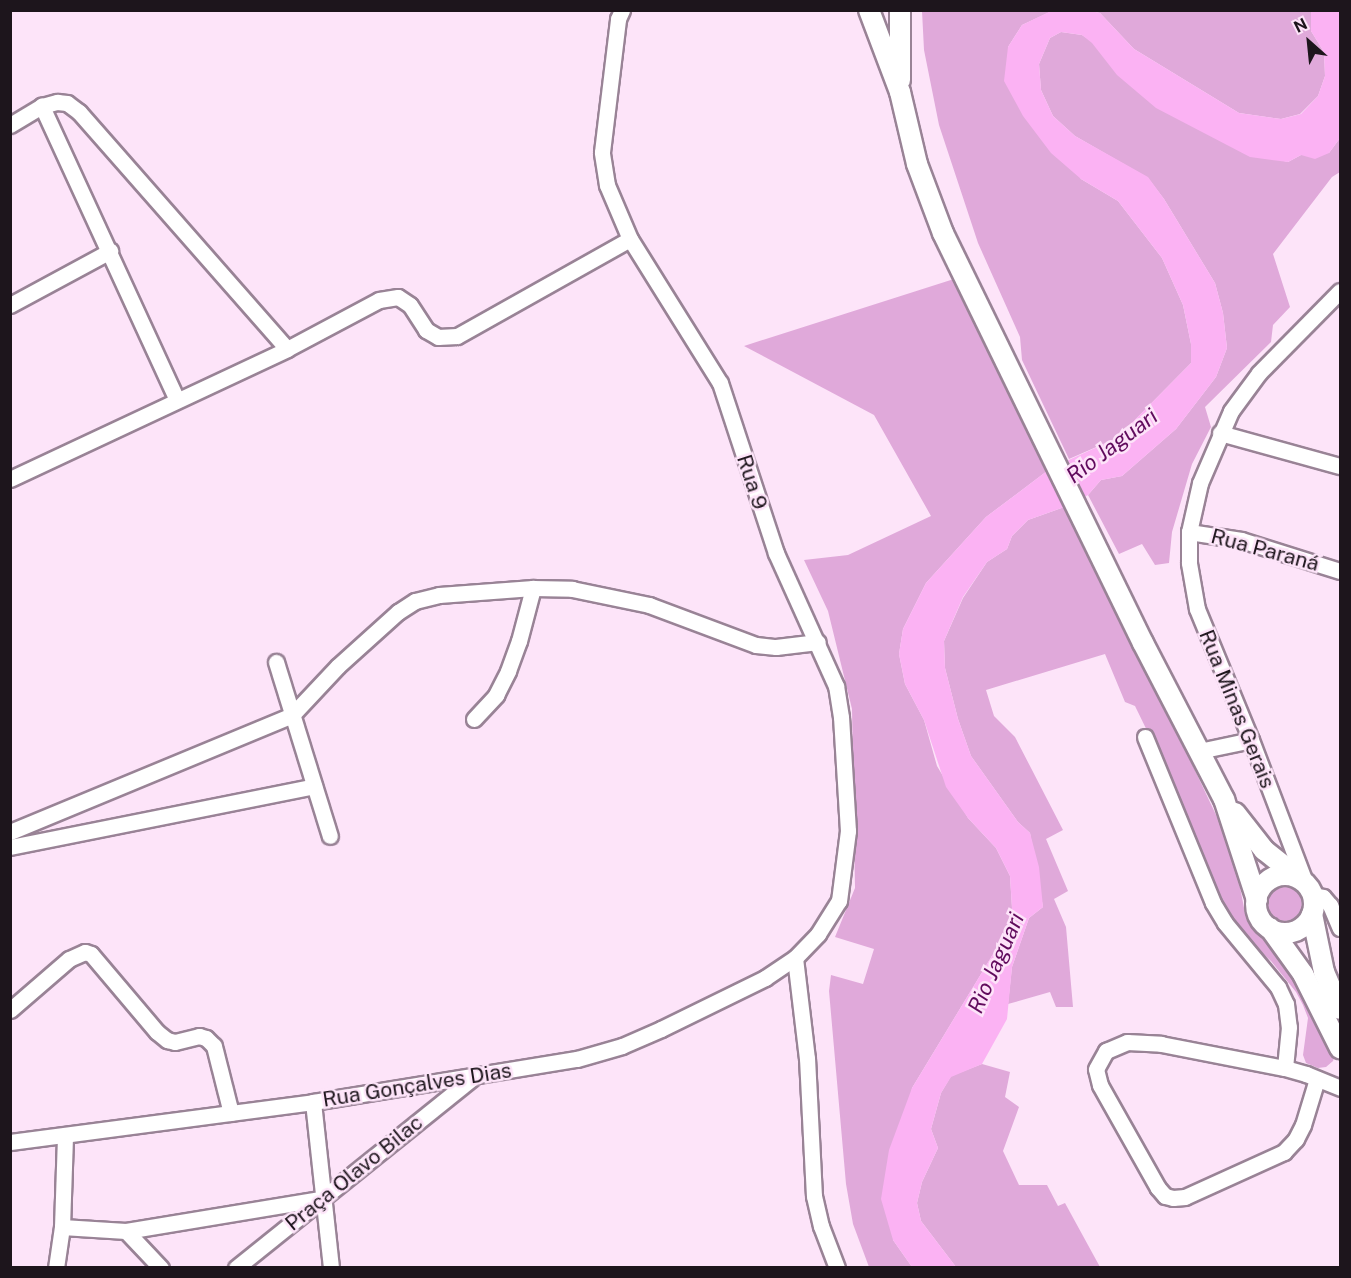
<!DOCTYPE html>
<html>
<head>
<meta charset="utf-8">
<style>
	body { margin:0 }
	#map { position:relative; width:1351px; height:1278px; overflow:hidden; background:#fde4f9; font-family:"Public Sans",sans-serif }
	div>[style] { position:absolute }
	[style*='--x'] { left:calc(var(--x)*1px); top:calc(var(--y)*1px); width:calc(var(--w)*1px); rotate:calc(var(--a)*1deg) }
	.green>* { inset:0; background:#e0a9da }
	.round { border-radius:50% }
	.water>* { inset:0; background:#fbb2f3 }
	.roads { filter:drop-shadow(2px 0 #998396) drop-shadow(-2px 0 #998396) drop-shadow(0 2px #998396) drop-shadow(0 -2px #998396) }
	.minor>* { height:15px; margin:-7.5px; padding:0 7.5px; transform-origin:7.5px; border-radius:7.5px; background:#fff }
	.major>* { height:20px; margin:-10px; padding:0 10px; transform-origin:10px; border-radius:10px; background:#fff }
	.major>.ring { margin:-10px; padding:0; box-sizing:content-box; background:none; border:20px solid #fff; border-radius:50% }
	span { translate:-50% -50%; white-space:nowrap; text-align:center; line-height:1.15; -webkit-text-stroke:5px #fde4f9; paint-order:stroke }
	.street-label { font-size:21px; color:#1d151c }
	.water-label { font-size:22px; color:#610b5d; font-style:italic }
	.frame { position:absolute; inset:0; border:12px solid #1d151c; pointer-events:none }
	.north { position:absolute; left:1279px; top:12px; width:60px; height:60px; -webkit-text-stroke:4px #fde4f9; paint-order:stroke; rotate:333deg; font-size:16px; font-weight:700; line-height:24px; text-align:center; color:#1d151c }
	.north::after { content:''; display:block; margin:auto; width:21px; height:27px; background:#1d151c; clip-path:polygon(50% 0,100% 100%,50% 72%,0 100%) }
</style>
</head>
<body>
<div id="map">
	<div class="green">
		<i style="clip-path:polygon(922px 11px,1052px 11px,1022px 25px,1008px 47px,1081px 179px,1118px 201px,1162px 258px,1183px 305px,1191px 344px,1191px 363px,1117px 438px,1069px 459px,1022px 360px,1020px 337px,978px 243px,939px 125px,924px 50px)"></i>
		<i style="clip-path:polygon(1091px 11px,1311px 11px,1311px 31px,1324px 52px,1325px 76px,1318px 96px,1300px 114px,1281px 119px,1239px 113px,1134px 49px,1100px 13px)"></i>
		<i style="clip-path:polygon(1061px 32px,1082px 35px,1271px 158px,1288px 162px,1301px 155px,1329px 153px,1340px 138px,1340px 172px,1332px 177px,1273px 254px,1290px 307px,1273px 325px,1271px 342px,1205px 407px,1211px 427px,1192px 464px,1172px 532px,1169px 563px,1155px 565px,1142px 544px,1119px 554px,1088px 495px,1101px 480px,1122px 476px,1176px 429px,1216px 377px,1227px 348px,1223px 313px,1215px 283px,1164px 199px,1148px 178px,1075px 136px,1053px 116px,1041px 90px,1039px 64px,1050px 38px)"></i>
		<i style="clip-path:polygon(954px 279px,1051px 468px,986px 517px,926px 583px,903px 629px,899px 654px,905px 684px,924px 720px,937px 766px,968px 818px,996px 848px,1010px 876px,1012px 908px,1004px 936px,912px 1088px,893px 1240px,912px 1267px,869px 1267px,853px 1224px,846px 1184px,829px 991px,831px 975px,863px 984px,874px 949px,835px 937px,855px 888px,852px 709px,828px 611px,804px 560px,848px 555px,931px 516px,874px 415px,744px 346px)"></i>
		<i style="clip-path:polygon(1070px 505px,1233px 851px,1245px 913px,1253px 929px,1297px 971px,1336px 1053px,1333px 1061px,1326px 1067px,1318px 1068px,1306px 1063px,1303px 1055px,1308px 1018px,1303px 1005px,1296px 992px,1271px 961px,1246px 938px,1223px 907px,1176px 790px,1135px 706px,1125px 702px,1105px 654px,986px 690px,994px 716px,1015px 737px,1063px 830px,1046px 839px,1068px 891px,1054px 899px,1066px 927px,1073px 1007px,1056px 1007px,1050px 992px,1008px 1004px,1012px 967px,1029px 918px,1043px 907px,1030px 833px,1018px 822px,971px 756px,958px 719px,945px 668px,944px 641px,963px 598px,987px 562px,1007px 549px,1012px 536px,1028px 520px)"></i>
		<i class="round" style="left:1266px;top:885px;width:36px;height:36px"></i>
		<i style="clip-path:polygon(982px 1064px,1010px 1072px,1005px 1097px,1019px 1107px,1003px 1151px,1019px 1185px,1047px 1185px,1058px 1206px,1065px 1203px,1100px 1267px,956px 1267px,921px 1221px,917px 1203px,922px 1182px,938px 1148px,931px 1129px,941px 1093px,951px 1076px)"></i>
	</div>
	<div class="water">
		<i style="clip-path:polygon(1051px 11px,1091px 11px,1100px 13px,1134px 49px,1239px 113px,1281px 119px,1301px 114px,1318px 96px,1325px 76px,1324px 52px,1311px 31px,1311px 11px,1340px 11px,1340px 138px,1329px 153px,1315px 159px,1301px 155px,1288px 162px,1250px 157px,1156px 108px,1117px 75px,1092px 43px,1082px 35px,1061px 32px,1050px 38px,1039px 64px,1041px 90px,1053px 116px,1075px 136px,1148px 177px,1164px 199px,1215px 283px,1223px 313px,1227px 348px,1216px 377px,1176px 429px,1122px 476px,1101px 480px,1088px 495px,1070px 505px,1028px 520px,1012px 536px,1007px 549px,987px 562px,963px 597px,944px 641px,945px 668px,958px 719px,971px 756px,1018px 822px,1030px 833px,1039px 867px,1043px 907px,1029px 918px,1012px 967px,1007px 1019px,982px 1064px,951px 1077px,941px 1093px,931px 1129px,938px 1148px,922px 1182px,917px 1203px,921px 1221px,956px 1267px,912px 1267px,893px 1240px,881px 1199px,889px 1150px,912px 1088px,1004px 936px,1012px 908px,1010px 876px,996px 848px,968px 818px,946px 787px,924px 720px,905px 684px,899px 654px,903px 629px,926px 583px,986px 517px,1051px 468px,1117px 438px,1191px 363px,1191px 344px,1183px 305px,1162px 258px,1118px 201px,1081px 179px,1051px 153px,1023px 116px,1004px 81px,1008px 47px,1022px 25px)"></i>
	</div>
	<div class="roads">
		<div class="minor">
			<i style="--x:10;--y:125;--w:37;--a:-31"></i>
			<i style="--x:10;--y:305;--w:114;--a:-28.4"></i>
			<i style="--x:177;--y:400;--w:324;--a:-114.7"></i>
			<i style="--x:42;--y:106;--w:16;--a:-15"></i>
			<i style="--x:57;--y:102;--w:10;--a:6"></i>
			<i style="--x:67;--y:103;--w:15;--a:37"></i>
			<i style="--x:79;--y:112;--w:315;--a:48.7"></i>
			<i style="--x:1220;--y:433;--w:124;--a:15.4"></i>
			<i style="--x:10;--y:479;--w:306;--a:-25.1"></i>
			<i style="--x:287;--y:349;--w:104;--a:-28"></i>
			<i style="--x:379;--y:300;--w:19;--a:-9"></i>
			<i style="--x:398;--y:297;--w:14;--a:34"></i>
			<i style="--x:410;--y:305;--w:30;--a:57"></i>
			<i style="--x:426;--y:330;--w:14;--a:30"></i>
			<i style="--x:438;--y:337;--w:19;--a:-3"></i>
			<i style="--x:457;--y:336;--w:198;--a:-29.3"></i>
			<i style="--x:1189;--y:532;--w:53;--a:8.7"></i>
			<i style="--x:1241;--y:540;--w:104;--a:17.4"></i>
			<i style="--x:276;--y:662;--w:182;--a:72.8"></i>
			<i style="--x:474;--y:719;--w:33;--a:-47"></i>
			<i style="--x:496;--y:695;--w:27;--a:-63"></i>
			<i style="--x:508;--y:671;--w:32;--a:-70"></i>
			<i style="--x:519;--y:641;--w:55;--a:-75.2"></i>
			<i style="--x:1145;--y:737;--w:179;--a:67.7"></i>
			<i style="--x:1213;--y:903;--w:23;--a:59"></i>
			<i style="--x:1225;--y:923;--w:83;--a:50.4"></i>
			<i style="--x:1278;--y:987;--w:19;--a:65"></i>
			<i style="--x:1286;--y:1004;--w:23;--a:83"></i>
			<i style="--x:1289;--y:1027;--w:41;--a:95.6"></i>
			<i style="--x:1199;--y:751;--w:53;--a:-11.9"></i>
			<i style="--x:10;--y:832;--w:305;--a:-22.5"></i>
			<i style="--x:292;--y:715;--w:67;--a:-46.8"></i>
			<i style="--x:338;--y:666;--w:81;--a:-42"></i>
			<i style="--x:398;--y:612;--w:20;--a:-33"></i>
			<i style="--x:415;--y:601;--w:25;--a:-14"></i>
			<i style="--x:439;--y:595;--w:94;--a:-4.3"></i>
			<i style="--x:533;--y:588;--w:39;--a:1"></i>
			<i style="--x:572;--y:589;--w:79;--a:11.7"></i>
			<i style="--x:649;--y:605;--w:114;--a:20.5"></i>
			<i style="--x:756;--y:645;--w:20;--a:6"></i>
			<i style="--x:776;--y:647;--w:42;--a:-6.8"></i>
			<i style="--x:10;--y:847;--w:310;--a:-11.3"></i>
			<i style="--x:1305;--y:882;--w:152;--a:-110.8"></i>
			<i style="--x:1251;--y:740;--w:142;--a:-112.4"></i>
			<i style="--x:1197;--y:609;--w:47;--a:-99.9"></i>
			<i style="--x:1189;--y:563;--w:31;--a:-90"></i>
			<i style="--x:1189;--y:532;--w:50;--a:-77.3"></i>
			<i style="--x:1200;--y:483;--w:78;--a:-66.7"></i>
			<i style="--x:1231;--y:411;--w:47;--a:-53.6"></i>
			<i style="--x:1259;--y:373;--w:115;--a:-45.4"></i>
			<i style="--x:1313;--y:895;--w:10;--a:11"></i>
			<i style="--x:1323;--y:897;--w:11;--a:49"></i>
			<i style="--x:1330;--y:905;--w:25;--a:67"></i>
			<i style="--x:795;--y:958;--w:101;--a:83.2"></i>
			<i style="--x:807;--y:1058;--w:138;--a:87.1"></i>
			<i style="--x:814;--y:1196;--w:31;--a:77"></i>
			<i style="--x:821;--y:1226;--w:45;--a:69.1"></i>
			<i style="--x:10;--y:1010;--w:78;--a:-40.8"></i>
			<i style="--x:69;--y:959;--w:17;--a:-24"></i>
			<i style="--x:85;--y:952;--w:6;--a:18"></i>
			<i style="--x:91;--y:954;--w:102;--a:49.8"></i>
			<i style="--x:157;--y:1032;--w:13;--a:39"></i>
			<i style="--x:167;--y:1040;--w:8;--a:14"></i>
			<i style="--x:175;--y:1042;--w:25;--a:-14"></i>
			<i style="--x:199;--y:1036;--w:7;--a:16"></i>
			<i style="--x:206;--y:1038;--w:11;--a:45"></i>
			<i style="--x:214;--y:1046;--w:69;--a:75.8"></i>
			<i style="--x:1317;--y:1079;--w:48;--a:106.9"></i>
			<i style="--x:1303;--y:1125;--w:16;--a:117"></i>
			<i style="--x:1296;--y:1139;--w:18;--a:133"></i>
			<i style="--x:1284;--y:1152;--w:109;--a:155.6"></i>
			<i style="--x:1185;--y:1197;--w:12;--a:175"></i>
			<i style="--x:1173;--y:1198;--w:8;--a:-166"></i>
			<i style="--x:1165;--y:1196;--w:11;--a:-131"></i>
			<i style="--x:1158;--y:1188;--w:118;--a:-119.4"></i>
			<i style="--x:1100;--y:1085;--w:16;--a:-104"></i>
			<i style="--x:1096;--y:1069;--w:21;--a:-61"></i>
			<i style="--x:1106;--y:1051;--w:23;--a:-23"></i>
			<i style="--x:1127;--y:1042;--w:34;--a:3"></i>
			<i style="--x:1161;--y:1044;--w:126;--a:11"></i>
			<i style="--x:1285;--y:1068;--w:22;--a:16"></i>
			<i style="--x:1306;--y:1074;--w:37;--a:22"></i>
			<i style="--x:313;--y:1102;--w:167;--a:83.8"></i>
			<i style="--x:10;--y:1142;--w:306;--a:-7.5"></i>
			<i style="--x:313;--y:1102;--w:267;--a:-9.3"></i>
			<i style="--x:577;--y:1059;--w:47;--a:-16.1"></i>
			<i style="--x:622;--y:1046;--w:43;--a:-23.6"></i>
			<i style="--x:661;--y:1029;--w:116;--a:-26.1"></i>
			<i style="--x:765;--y:978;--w:36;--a:-34"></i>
			<i style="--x:795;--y:958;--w:33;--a:-46"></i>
			<i style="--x:818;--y:934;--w:39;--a:-58"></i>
			<i style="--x:839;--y:901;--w:71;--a:-82.7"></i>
			<i style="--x:848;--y:831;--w:114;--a:-93.5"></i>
			<i style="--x:841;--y:717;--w:31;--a:-99"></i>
			<i style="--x:836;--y:686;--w:146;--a:-114.3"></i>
			<i style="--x:776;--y:553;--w:179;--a:-108.2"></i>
			<i style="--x:720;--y:383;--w:170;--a:-122"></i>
			<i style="--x:630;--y:239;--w:59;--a:-113.1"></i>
			<i style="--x:607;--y:185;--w:33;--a:-99"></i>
			<i style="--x:602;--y:152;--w:134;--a:-83.1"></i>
			<i style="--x:618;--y:19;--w:10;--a:-66"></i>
			<i style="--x:62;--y:1227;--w:64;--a:3.6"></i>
			<i style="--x:126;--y:1231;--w:197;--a:-9.4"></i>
			<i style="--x:126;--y:1231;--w:51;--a:46.6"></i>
			<i style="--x:56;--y:1268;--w:41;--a:-81.7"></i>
			<i style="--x:62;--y:1227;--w:90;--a:-88.1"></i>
			<i style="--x:236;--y:1268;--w:302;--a:-38.8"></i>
		</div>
		<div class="major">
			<i style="--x:869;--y:10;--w:88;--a:69.3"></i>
			<i style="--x:900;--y:92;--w:74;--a:76.7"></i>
			<i style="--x:917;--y:164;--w:74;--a:69.4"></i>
			<i style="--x:943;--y:233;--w:456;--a:64"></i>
			<i style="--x:1143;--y:643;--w:176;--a:62.6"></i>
			<i style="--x:1224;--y:799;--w:106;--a:71.9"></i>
			<i style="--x:900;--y:10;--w:70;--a:90"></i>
			<i style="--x:1235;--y:813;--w:47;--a:51.9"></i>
			<i style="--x:1264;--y:850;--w:43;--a:38.5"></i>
			<i class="ring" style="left:1256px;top:875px;width:38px;height:38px"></i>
			<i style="--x:1312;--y:914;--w:59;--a:78.3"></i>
			<i style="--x:1324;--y:972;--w:40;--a:66.6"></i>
			<i style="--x:1270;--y:928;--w:57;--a:54.3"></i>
			<i style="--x:1303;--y:974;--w:83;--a:63.4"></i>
		</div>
	</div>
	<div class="street-label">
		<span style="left:752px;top:482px;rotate:72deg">Rua 9</span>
		<span style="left:1265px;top:550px;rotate:15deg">Rua Paraná</span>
		<span style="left:1237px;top:709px;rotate:68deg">Rua Minas Gerais</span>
		<span style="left:417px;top:1085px;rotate:-9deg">Rua Gonçalves Dias</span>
		<span style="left:354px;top:1173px;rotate:-39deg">Praça Olavo Bilac</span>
	</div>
	<div class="water-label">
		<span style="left:1112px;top:446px;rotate:-37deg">Rio Jaguari</span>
		<span style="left:996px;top:963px;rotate:-66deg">Rio Jaguari</span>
	</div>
	<div class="frame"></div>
	<div class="north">N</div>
</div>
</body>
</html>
